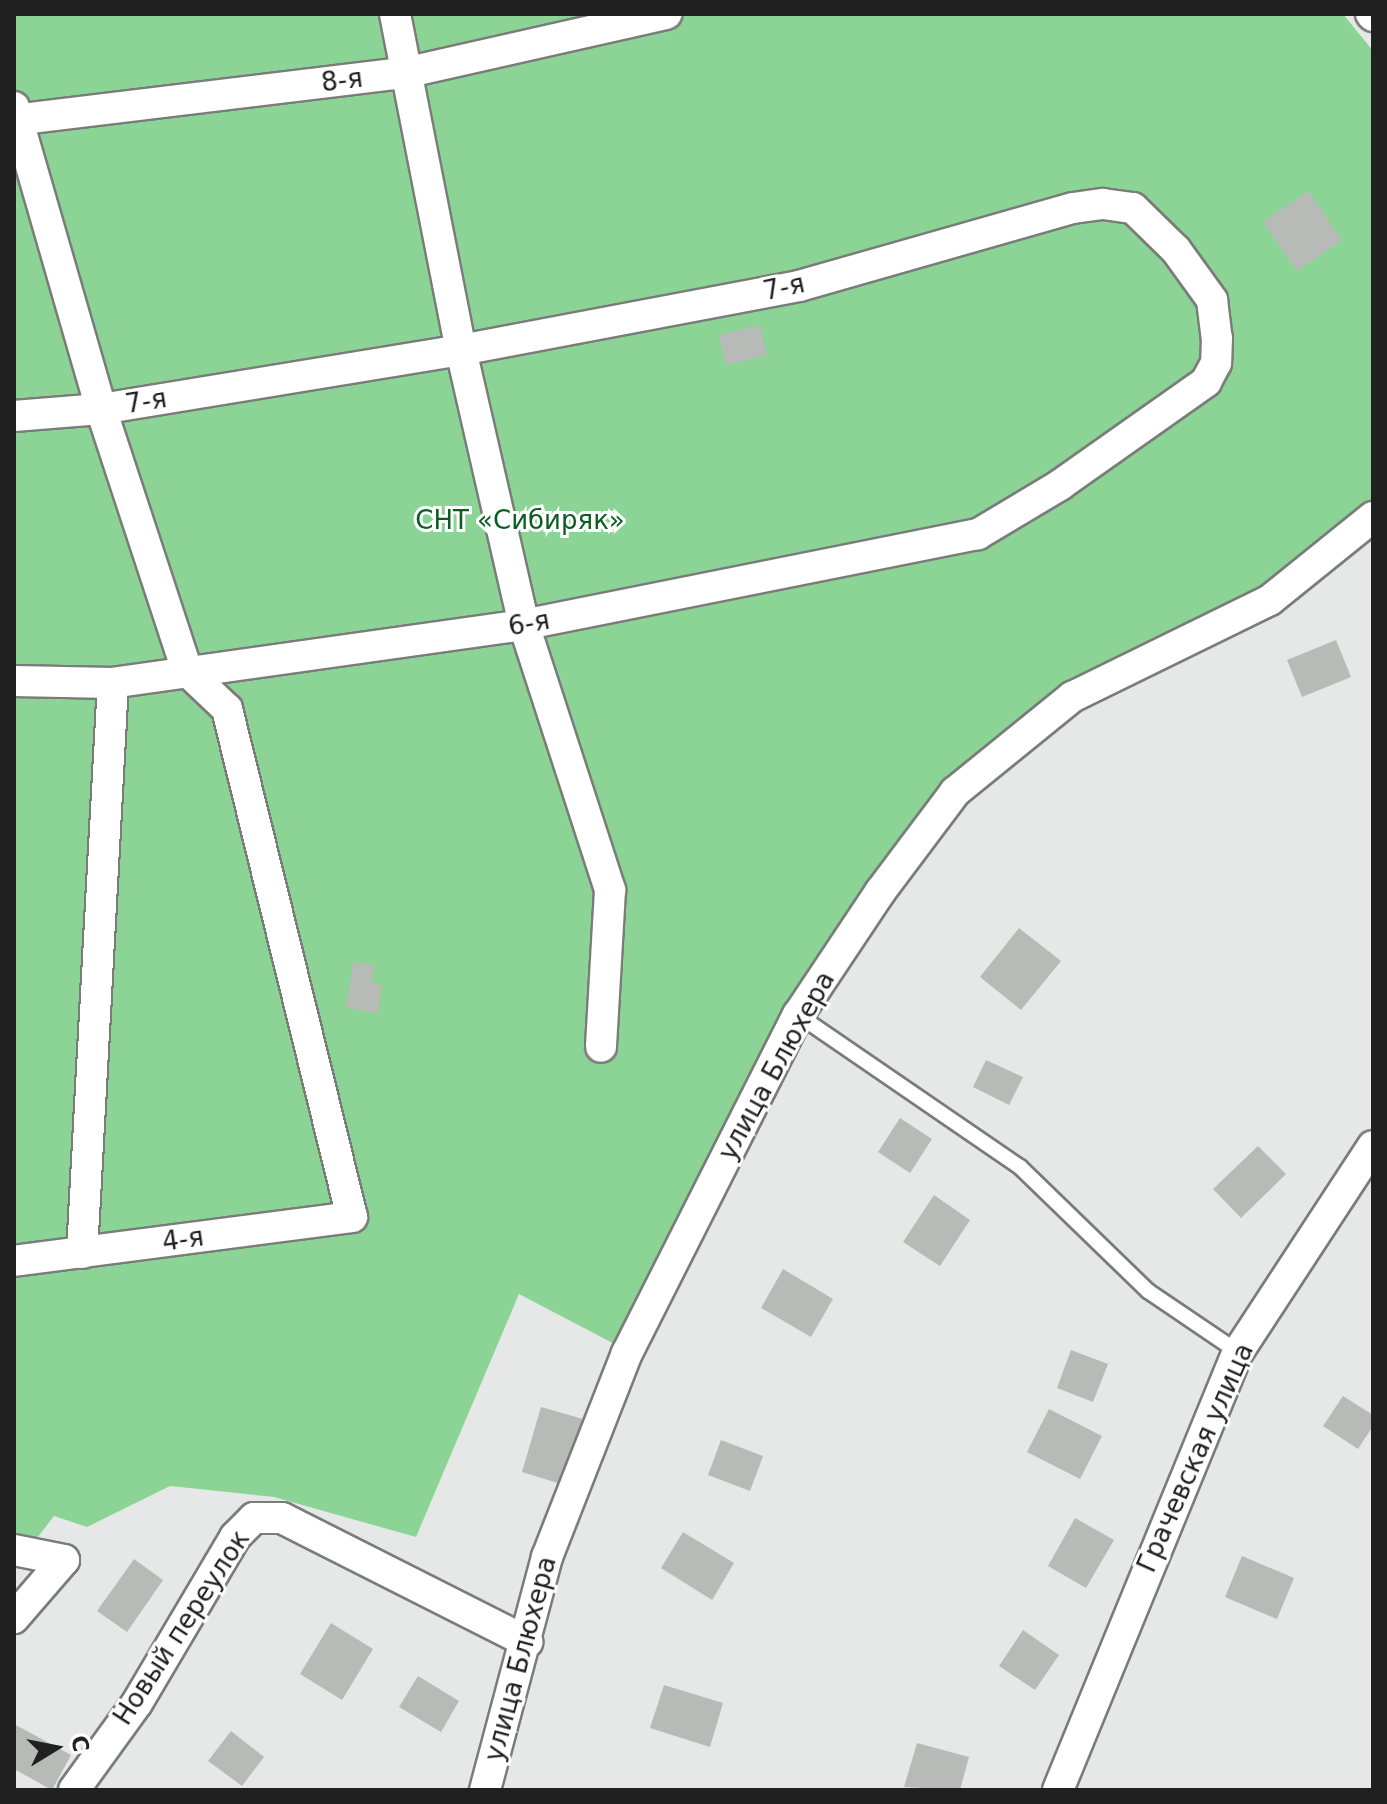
<!DOCTYPE html>
<html>
<head>
<meta charset="utf-8">
<style>
	body { margin:0 }
	#map { position:relative; width:1387px; height:1804px; overflow:hidden; background:#e5e8e6; font-family:"DejaVu Sans",sans-serif }
	div>[style] { position:absolute }
	[style*='--x'] { left:calc(var(--x)*1px); top:calc(var(--y)*1px); width:calc(var(--w)*1px); rotate:calc(var(--a)*1deg) }
	.green>* { inset:0; background:#8cd495 }
	.building>* { inset:0; background:#b7bab7 }
	.roads { filter:drop-shadow(2px 0 #797c79) drop-shadow(-2px 0 #797c79) drop-shadow(0 2px #797c79) drop-shadow(0 -2px #797c79) }
	.lane>* { height:14px; margin:-7px; padding:0 7px; transform-origin:7px; border-radius:7px; background:#fff }
	.street>* { height:30px; margin:-15px; padding:0 15px; transform-origin:15px; border-radius:15px; background:#fff }
	span { translate:-50% -50%; white-space:nowrap; text-align:center; line-height:1.15; -webkit-text-stroke:6px #fff; paint-order:stroke }
	.street-label { font-size:26px; color:#1f201f }
	.park-label { font-size:26px; color:#095d22 }
	.frame { position:absolute; inset:0; border:16px solid #1f201f; pointer-events:none }
	.north { position:absolute; left:16px; top:1708px; width:80px; height:80px; -webkit-text-stroke:6px #fff; paint-order:stroke; rotate:80deg; font-size:22px; font-weight:700; line-height:32px; text-align:center; color:#1f201f }
	.north::after { content:''; display:block; margin:auto; width:28px; height:36px; background:#1f201f; clip-path:polygon(50% 0,100% 100%,50% 72%,0 100%) }
</style>
</head>
<body>
<div id="map">
	<div class="green">
		<i style="clip-path:polygon(14px 14px,1343px 14px,1373px 51px,1373px 528px,1065px 699px,900px 858px,626px 1350px,519px 1294px,416px 1537px,274px 1497px,170px 1486px,87px 1527px,54px 1516px,14px 1568px)"></i>
	</div>
	<div class="building">
		<i style="clip-path:polygon(1308px 191px,1342px 240px,1297px 271px,1263px 222px)"></i>
		<i style="clip-path:polygon(760px 325px,767px 355px,726px 365px,719px 335px)"></i>
		<i style="clip-path:polygon(1336px 640px,1351px 677px,1302px 697px,1287px 660px)"></i>
		<i style="clip-path:polygon(1019px 928px,1061px 961px,1021px 1010px,980px 977px)"></i>
		<i style="clip-path:polygon(353px 962px,374px 965px,372px 983px,382px 985px,378px 1013px,346px 1008px)"></i>
		<i style="clip-path:polygon(986px 1060px,1023px 1077px,1009px 1105px,973px 1087px)"></i>
		<i style="clip-path:polygon(900px 1118px,932px 1139px,910px 1173px,878px 1152px)"></i>
		<i style="clip-path:polygon(1258px 1146px,1286px 1174px,1241px 1218px,1213px 1189px)"></i>
		<i style="clip-path:polygon(934px 1195px,970px 1220px,940px 1266px,903px 1242px)"></i>
		<i style="clip-path:polygon(783px 1269px,833px 1299px,811px 1337px,761px 1308px)"></i>
		<i style="clip-path:polygon(1071px 1350px,1108px 1364px,1093px 1402px,1057px 1388px)"></i>
		<i style="clip-path:polygon(1343px 1396px,1373px 1415px,1373px 1426px,1358px 1449px,1323px 1426px)"></i>
		<i style="clip-path:polygon(541px 1407px,583px 1419px,564px 1485px,522px 1472px)"></i>
		<i style="clip-path:polygon(1049px 1409px,1102px 1436px,1080px 1479px,1027px 1452px)"></i>
		<i style="clip-path:polygon(721px 1440px,763px 1456px,750px 1491px,708px 1475px)"></i>
		<i style="clip-path:polygon(1075px 1518px,1114px 1540px,1086px 1588px,1048px 1566px)"></i>
		<i style="clip-path:polygon(683px 1532px,734px 1563px,712px 1600px,661px 1568px)"></i>
		<i style="clip-path:polygon(1242px 1556px,1294px 1578px,1277px 1619px,1225px 1597px)"></i>
		<i style="clip-path:polygon(134px 1559px,163px 1580px,127px 1632px,97px 1611px)"></i>
		<i style="clip-path:polygon(331px 1623px,373px 1649px,342px 1700px,300px 1674px)"></i>
		<i style="clip-path:polygon(1023px 1630px,1059px 1655px,1035px 1690px,999px 1666px)"></i>
		<i style="clip-path:polygon(418px 1676px,459px 1701px,441px 1732px,399px 1707px)"></i>
		<i style="clip-path:polygon(664px 1685px,723px 1703px,710px 1747px,650px 1728px)"></i>
		<i style="clip-path:polygon(14px 1724px,71px 1755px,52px 1790px,14px 1769px)"></i>
		<i style="clip-path:polygon(231px 1731px,264px 1757px,242px 1786px,208px 1761px)"></i>
		<i style="clip-path:polygon(917px 1743px,969px 1757px,960px 1790px,904px 1787px)"></i>
	</div>
	<div class="roads">
		<div class="lane">
			<i style="--x:798;--y:1015;--w:269;--a:34.4"></i>
			<i style="--x:1020;--y:1167;--w:178;--a:44.1"></i>
			<i style="--x:1148;--y:1291;--w:109;--a:34.1"></i>
		</div>
		<div class="street">
			<i style="--x:395;--y:14;--w:342;--a:78.9"></i>
			<i style="--x:461;--y:350;--w:282;--a:77.1"></i>
			<i style="--x:524;--y:625;--w:279;--a:72"></i>
			<i style="--x:610;--y:890;--w:157;--a:93.3"></i>
			<i style="--x:1371;--y:14;--w:3;--a:45"></i>
			<i style="--x:14;--y:107;--w:314;--a:73.9"></i>
			<i style="--x:101;--y:409;--w:276;--a:71.8"></i>
			<i style="--x:187;--y:671;--w:55;--a:43.5"></i>
			<i style="--x:227;--y:709;--w:523;--a:76.18"></i>
			<i style="--x:352;--y:1217;--w:341;--a:172.6"></i>
			<i style="--x:14;--y:120;--w:393;--a:-6.9"></i>
			<i style="--x:404;--y:73;--w:269;--a:-12.7"></i>
			<i style="--x:14;--y:416;--w:87;--a:-4.6"></i>
			<i style="--x:101;--y:409;--w:365;--a:-9.3"></i>
			<i style="--x:461;--y:350;--w:344;--a:-10.7"></i>
			<i style="--x:799;--y:286;--w:285;--a:-15.9"></i>
			<i style="--x:1073;--y:208;--w:30;--a:-8"></i>
			<i style="--x:1103;--y:204;--w:30;--a:8"></i>
			<i style="--x:1133;--y:208;--w:60;--a:44.3"></i>
			<i style="--x:1176;--y:250;--w:62;--a:54.2"></i>
			<i style="--x:1212;--y:300;--w:38;--a:83"></i>
			<i style="--x:1217;--y:338;--w:25;--a:92"></i>
			<i style="--x:1216;--y:363;--w:21;--a:118"></i>
			<i style="--x:1206;--y:382;--w:179;--a:144.8"></i>
			<i style="--x:1060;--y:485;--w:96;--a:149.1"></i>
			<i style="--x:978;--y:534;--w:463;--a:168.7"></i>
			<i style="--x:524;--y:625;--w:415;--a:172"></i>
			<i style="--x:113;--y:683;--w:99;--a:-178.8"></i>
			<i style="--x:82;--y:1253;--w:571;--a:-86.89"></i>
			<i style="--x:14;--y:1550;--w:51;--a:11.3"></i>
			<i style="--x:64;--y:1560;--w:77;--a:130.8"></i>
			<i style="--x:74;--y:1790;--w:107;--a:-54.1"></i>
			<i style="--x:137;--y:1703;--w:193;--a:-59.4"></i>
			<i style="--x:235;--y:1537;--w:27;--a:-45"></i>
			<i style="--x:254;--y:1518;--w:28;--a:0"></i>
			<i style="--x:282;--y:1518;--w:275;--a:26.8"></i>
			<i style="--x:485;--y:1790;--w:241;--a:-75.1"></i>
			<i style="--x:547;--y:1557;--w:219;--a:-68.6"></i>
			<i style="--x:627;--y:1353;--w:379;--a:-63.2"></i>
			<i style="--x:798;--y:1015;--w:148;--a:-56.3"></i>
			<i style="--x:880;--y:892;--w:125;--a:-53.1"></i>
			<i style="--x:955;--y:792;--w:151;--a:-39.1"></i>
			<i style="--x:1072;--y:697;--w:220;--a:-26.1"></i>
			<i style="--x:1270;--y:600;--w:132;--a:-38.9"></i>
			<i style="--x:1058;--y:1790;--w:474;--a:-67.7"></i>
			<i style="--x:1238;--y:1352;--w:246;--a:-56.8"></i>
		</div>
	</div>
	<div class="street-label">
		<span style="left:342px;top:81px;rotate:-7deg">8-я</span>
		<span style="left:784px;top:288px;rotate:-12deg">7-я</span>
		<span style="left:146px;top:402px;rotate:-9deg">7-я</span>
		<span style="left:529px;top:624px;rotate:-10deg">6-я</span>
		<span style="left:777px;top:1066px;rotate:-61deg">улица Блюхера</span>
		<span style="left:183px;top:1240px;rotate:-8deg">4-я</span>
		<span style="left:1196px;top:1458px;rotate:-66deg">Грачевская улица</span>
		<span style="left:182px;top:1628px;rotate:-57deg">Новый переулок</span>
		<span style="left:521px;top:1659px;rotate:-75deg">улица Блюхера</span>
	</div>
	<div class="park-label">
		<span style="left:520px;top:521px">СНТ «Сибиряк»</span>
	</div>
	<div class="frame"></div>
	<div class="north">С</div>
</div>
</body>
</html>
